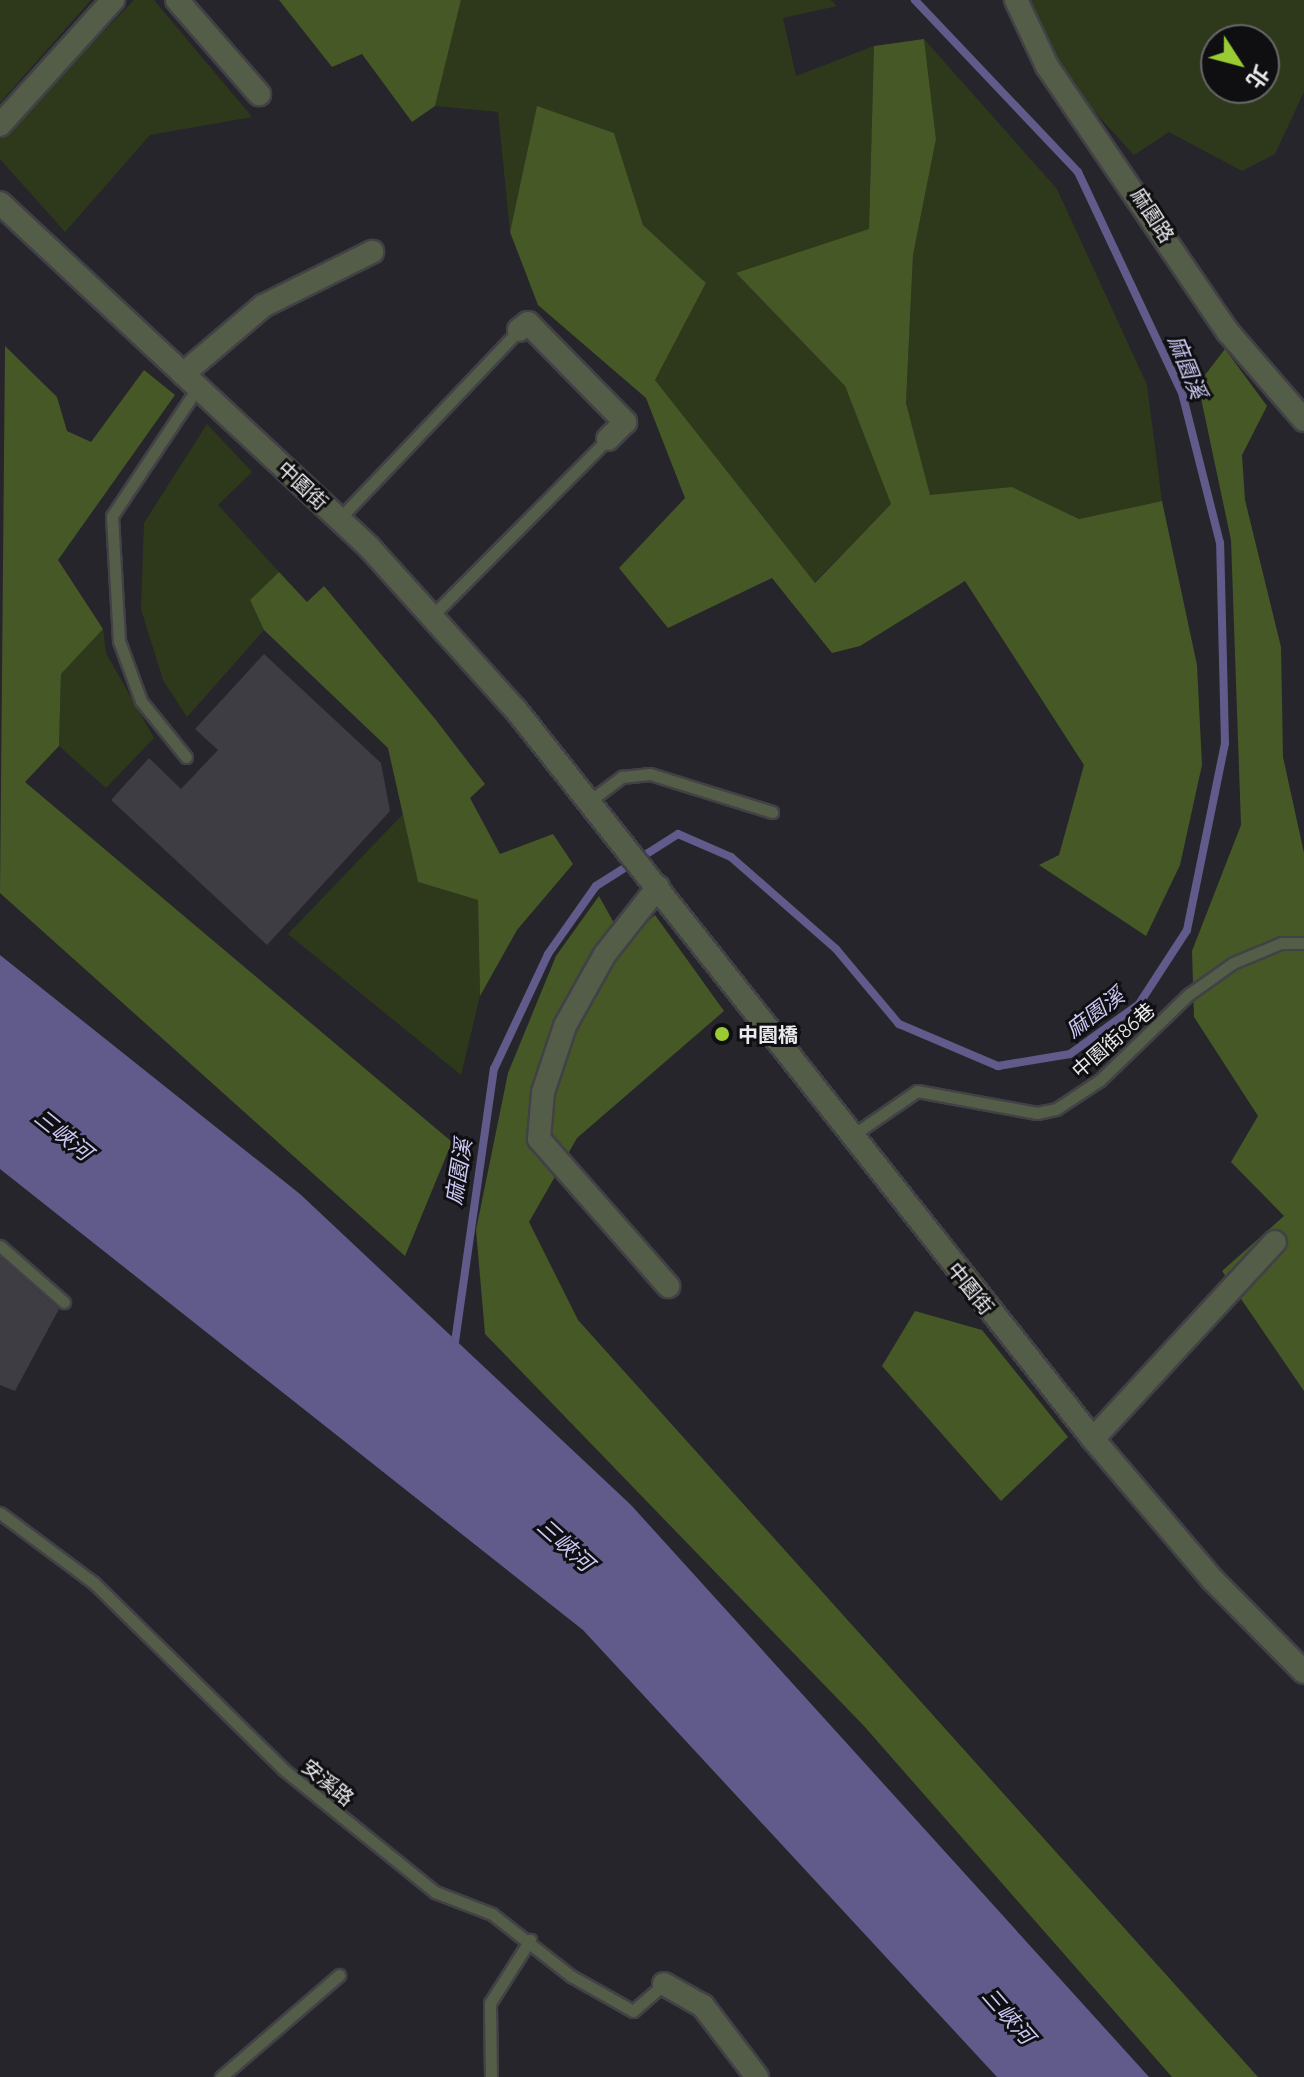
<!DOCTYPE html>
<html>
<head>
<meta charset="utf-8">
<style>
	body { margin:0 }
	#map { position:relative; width:1304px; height:2077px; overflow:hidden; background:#26252b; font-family:Quicksand,"Noto Sans TC",sans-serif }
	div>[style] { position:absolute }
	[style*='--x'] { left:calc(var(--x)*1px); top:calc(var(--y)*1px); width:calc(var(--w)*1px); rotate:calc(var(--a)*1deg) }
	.green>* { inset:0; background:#2e391c }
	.forest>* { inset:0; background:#465826 }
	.water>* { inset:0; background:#615b8c }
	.stream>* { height:8px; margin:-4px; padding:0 4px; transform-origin:4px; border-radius:4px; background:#615b8c }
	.building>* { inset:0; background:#3d3d43 }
	.roads { filter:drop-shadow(2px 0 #414146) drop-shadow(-2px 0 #414146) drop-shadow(0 2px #414146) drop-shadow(0 -2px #414146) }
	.service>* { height:11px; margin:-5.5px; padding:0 5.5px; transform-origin:5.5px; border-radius:5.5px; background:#545d47 }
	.minor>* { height:22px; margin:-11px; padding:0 11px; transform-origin:11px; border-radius:11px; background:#545d47 }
	.tertiary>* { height:22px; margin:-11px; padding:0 11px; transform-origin:11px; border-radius:11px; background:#545d47 }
	.dots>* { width:22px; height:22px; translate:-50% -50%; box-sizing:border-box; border:4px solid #0f0f11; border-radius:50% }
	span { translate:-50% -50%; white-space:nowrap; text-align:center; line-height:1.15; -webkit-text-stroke:6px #0f0f11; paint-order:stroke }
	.street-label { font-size:20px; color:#eaeaee }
	.poi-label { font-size:20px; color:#eaeaee; font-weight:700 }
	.left { translate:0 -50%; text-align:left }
	.water-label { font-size:22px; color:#ccc8f7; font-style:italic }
	.north { position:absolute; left:1200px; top:24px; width:80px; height:80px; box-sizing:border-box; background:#0f0f11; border:2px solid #676769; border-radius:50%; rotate:126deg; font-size:22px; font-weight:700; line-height:32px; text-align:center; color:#eaeaee }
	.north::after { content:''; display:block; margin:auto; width:28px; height:36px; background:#9acb34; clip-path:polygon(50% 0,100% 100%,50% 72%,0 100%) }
</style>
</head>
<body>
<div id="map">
	<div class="green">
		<i style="clip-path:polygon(0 0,91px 0,0 103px)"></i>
		<i style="clip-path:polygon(134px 0,154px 0,252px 117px,150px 135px,65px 232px,0 159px,0 139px)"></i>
		<i style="clip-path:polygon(461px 0,831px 0,837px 6px,783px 18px,796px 76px,874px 46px,869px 230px,737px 274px,845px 386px,891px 504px,814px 583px,655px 380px,706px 283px,643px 225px,614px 133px,537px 107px,510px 232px,498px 112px,435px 106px)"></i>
		<i style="clip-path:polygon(evenodd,1028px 0,1304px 0,1304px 92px,1275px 154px,1242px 171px,1169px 132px,1134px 155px,1071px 86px,1028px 0,1216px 40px,1264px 40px,1264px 88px,1216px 88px,1216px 40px)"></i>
		<i style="clip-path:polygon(924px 39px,1057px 189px,1147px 385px,1162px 501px,1079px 519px,1012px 487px,930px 496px,906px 403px,913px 255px,936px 139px)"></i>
		<i style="clip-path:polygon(207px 424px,252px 472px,218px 505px,279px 572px,250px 600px,264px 630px,187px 717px,163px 680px,141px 609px,144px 523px)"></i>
		<i style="clip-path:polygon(103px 629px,106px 653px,154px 738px,106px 788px,59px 746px,61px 674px)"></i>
		<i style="clip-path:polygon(403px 814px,418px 882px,478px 900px,480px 996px,461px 1075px,288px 934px)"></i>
	</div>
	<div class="forest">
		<i style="clip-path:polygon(279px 0,461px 0,435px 106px,412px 122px,362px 54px,332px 67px)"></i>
		<i style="clip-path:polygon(924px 39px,936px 139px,913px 255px,906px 403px,930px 495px,1012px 487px,1079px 519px,1162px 501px,1197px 665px,1202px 765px,1180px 865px,1146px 936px,1039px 865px,1059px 855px,1084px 765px,965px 581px,860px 646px,832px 653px,772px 578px,668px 628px,619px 568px,685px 498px,646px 398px,538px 305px,510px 232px,537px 106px,614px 133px,643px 225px,706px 283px,655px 380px,815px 583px,891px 504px,845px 386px,736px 273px,869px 229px,874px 46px)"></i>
		<i style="clip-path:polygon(5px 346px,57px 397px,67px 431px,91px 442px,144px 370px,175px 395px,58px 560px,103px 629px,61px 674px,59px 746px,25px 782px,452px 1142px,405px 1256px,0 893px)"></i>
		<i style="clip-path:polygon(1225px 349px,1267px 406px,1242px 455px,1245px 500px,1281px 647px,1283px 757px,1304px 853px,1304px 1391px,1222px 1271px,1284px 1216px,1231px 1162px,1258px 1116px,1194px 1017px,1192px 951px,1241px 825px,1231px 540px,1198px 384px)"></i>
		<i style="clip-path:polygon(279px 572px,307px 602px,324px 586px,436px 720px,485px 784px,470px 798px,500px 854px,553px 834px,573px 864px,517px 930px,480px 996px,478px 900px,418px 882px,388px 748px,264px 630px,250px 600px)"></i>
		<i style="clip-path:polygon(599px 896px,624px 941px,655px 915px,724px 1011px,577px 1138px,529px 1222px,578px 1320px,1258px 2077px,1172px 2077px,864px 1726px,485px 1334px,476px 1230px,508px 1073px,556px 956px)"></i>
		<i style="clip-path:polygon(915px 1311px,982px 1330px,1068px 1437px,1001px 1501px,882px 1366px)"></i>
	</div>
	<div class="water">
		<i style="clip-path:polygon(0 955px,300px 1194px,631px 1505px,1149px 2077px,997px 2077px,583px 1630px,0 1169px)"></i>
	</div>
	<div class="stream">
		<i style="--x:454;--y:1349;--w:283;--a:-81.9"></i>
		<i style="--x:494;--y:1069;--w:127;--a:-64.8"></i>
		<i style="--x:548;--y:954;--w:83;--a:-54.8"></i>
		<i style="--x:596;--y:886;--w:97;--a:-32.4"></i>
		<i style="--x:678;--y:834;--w:58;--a:23.5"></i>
		<i style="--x:731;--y:857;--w:140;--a:41.2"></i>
		<i style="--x:836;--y:949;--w:98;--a:50"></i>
		<i style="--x:899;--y:1024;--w:108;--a:23"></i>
		<i style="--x:998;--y:1066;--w:73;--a:-9.5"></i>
		<i style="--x:1070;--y:1054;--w:85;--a:-35.9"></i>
		<i style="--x:1139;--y:1004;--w:88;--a:-57"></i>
		<i style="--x:1187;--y:930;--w:191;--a:-78.5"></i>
		<i style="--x:1225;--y:743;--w:200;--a:-91.4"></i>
		<i style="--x:1220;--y:543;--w:155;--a:-104.2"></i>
		<i style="--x:1182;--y:393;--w:244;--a:-115.2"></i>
		<i style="--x:1078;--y:172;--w:237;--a:-133.5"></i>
	</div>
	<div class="building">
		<i style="clip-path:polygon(264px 654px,381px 763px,390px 811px,267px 945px,111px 800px,149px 758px,181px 789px,218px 750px,195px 729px)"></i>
		<i style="clip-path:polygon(0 1257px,59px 1309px,15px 1391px,0 1385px)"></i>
	</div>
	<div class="roads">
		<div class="service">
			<i style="--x:339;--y:519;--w:261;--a:-46.4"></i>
			<i style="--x:432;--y:616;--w:250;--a:-45.2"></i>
			<i style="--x:186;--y:757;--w:72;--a:-128.8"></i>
			<i style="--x:141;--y:701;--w:64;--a:-110.1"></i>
			<i style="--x:119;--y:641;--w:125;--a:-93.2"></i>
			<i style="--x:112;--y:516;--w:155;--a:-56.3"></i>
			<i style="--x:591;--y:800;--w:39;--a:-37"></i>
			<i style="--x:622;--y:777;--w:28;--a:-6"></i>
			<i style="--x:650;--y:774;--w:128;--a:17.3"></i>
			<i style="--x:850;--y:1137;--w:81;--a:-34.5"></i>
			<i style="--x:917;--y:1091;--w:122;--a:10.4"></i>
			<i style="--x:1037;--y:1113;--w:19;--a:-12"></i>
			<i style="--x:1056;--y:1109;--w:53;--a:-33.4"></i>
			<i style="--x:1100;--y:1080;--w:122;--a:-44"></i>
			<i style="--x:1188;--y:995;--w:55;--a:-35.4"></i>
			<i style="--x:1233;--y:963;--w:52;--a:-22.6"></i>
			<i style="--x:1281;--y:943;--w:23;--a:0"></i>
			<i style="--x:0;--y:1246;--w:85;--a:41.2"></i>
			<i style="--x:0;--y:1513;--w:117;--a:36.7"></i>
			<i style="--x:94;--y:1583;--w:265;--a:44.5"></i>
			<i style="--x:283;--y:1769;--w:196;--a:39"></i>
			<i style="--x:435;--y:1892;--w:61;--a:21.1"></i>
			<i style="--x:492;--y:1914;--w:100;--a:38.1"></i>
			<i style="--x:571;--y:1976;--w:71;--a:29.4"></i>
			<i style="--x:633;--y:2011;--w:41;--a:-41.1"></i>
			<i style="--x:221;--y:2077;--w:156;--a:-40.8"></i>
			<i style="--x:491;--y:2077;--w:74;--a:-90.8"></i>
			<i style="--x:490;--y:2003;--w:75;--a:-57.6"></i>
		</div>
		<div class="minor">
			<i style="--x:177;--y:0;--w:125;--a:48.9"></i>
			<i style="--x:0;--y:125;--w:169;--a:-47.9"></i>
			<i style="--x:519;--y:330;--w:11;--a:-38"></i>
			<i style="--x:528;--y:323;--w:139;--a:45.6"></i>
			<i style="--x:625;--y:422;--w:24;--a:135"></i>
			<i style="--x:183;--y:374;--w:105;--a:-40.4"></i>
			<i style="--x:263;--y:306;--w:122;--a:-26.4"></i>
			<i style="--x:658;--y:887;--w:85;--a:128.3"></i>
			<i style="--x:605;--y:954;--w:82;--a:119.1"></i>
			<i style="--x:565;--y:1026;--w:70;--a:108.4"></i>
			<i style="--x:543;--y:1092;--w:47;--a:94.9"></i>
			<i style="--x:539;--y:1139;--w:196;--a:48.7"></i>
			<i style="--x:1093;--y:1439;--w:268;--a:-47.3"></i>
			<i style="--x:664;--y:1984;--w:45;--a:29.4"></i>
			<i style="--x:703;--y:2006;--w:89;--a:52.7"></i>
		</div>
		<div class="tertiary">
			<i style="--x:1016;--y:0;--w:73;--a:64.8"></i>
			<i style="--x:1047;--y:66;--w:322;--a:55.8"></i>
			<i style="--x:1228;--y:332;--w:116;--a:49.2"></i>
			<i style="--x:0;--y:203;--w:504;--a:42.99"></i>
			<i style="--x:369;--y:547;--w:219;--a:48"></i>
			<i style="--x:516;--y:710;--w:930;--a:51.64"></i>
			<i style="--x:1093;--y:1439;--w:185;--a:49.6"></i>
			<i style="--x:1213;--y:1580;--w:129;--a:45.3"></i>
		</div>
	</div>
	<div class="dots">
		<i style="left:722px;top:1034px;background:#9acb34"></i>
	</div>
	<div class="street-label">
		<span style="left:1153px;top:215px;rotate:57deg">麻園路</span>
		<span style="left:303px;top:485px;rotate:43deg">中園街</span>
		<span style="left:1113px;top:1040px;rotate:-41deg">中園街86巷</span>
		<span style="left:971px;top:1288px;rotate:51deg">中園街</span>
		<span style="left:328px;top:1782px;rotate:39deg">安溪路</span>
	</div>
	<div class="poi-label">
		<span class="left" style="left:738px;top:1034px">中園橋</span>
	</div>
	<div class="water-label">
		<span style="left:1187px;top:367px;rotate:68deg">麻園溪</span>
		<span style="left:1095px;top:1013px;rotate:-37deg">麻園溪</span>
		<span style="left:63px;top:1135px;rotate:39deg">三峽河</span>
		<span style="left:459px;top:1172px;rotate:-81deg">麻園溪</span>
		<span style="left:565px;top:1545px;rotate:42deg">三峽河</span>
		<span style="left:1008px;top:2016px;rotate:49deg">三峽河</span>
	</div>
	<div class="north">北</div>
</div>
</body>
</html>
